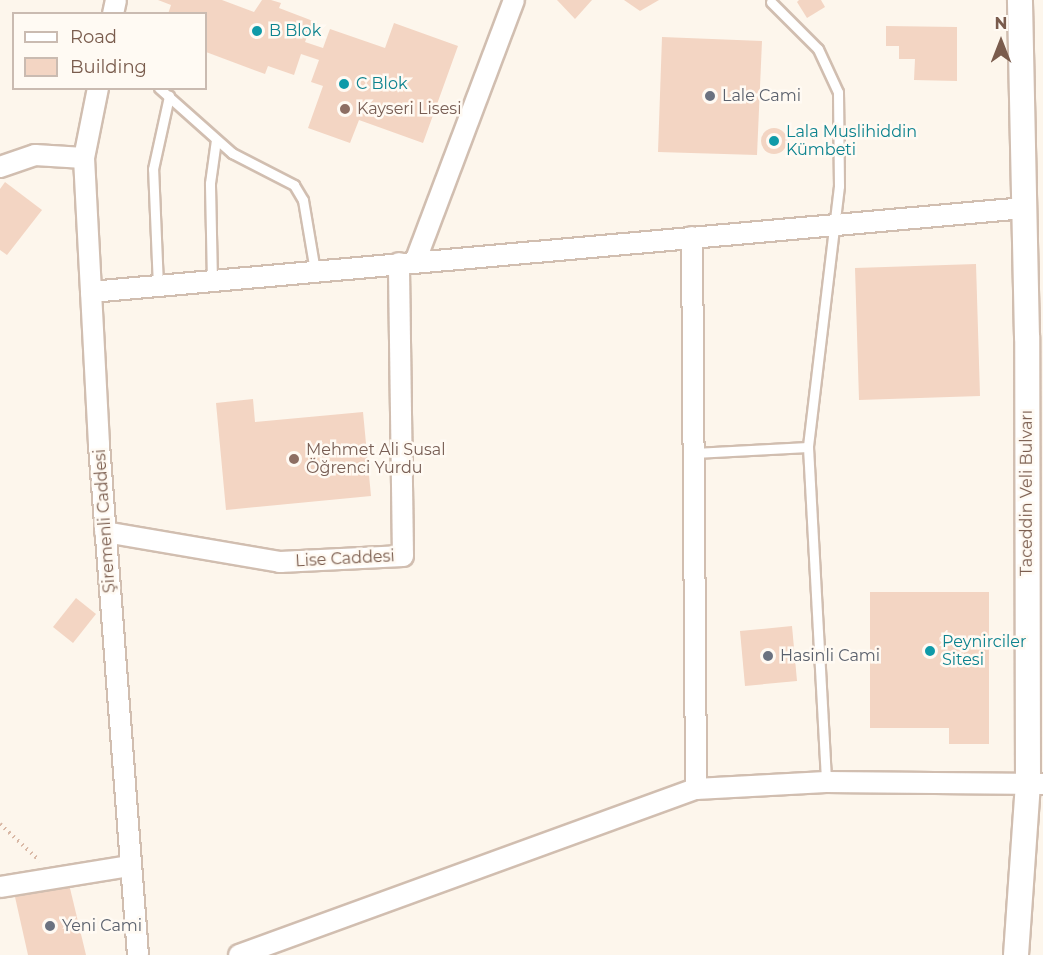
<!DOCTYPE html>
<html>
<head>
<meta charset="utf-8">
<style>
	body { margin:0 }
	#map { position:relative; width:1043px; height:955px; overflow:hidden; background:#fdf6ec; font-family:Montserrat,sans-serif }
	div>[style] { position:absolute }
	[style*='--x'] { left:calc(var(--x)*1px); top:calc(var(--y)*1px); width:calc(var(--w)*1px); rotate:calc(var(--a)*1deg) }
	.building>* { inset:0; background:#f3d5c3 }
	.round { border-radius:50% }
	.path>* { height:4px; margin-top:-2px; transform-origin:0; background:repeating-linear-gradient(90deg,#d9b8a5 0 1.5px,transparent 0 6px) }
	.roads { filter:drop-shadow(2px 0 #d1beb0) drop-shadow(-2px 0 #d1beb0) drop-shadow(0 2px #d1beb0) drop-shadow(0 -2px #d1beb0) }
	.service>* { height:9px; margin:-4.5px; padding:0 4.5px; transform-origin:4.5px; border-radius:4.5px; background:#fff }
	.minor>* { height:20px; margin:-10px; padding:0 10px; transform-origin:10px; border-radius:10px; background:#fff }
	.tertiary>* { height:24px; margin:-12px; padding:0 12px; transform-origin:12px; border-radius:12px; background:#fff }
	.dots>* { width:16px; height:16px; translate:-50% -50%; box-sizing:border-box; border:3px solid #fffaf3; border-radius:50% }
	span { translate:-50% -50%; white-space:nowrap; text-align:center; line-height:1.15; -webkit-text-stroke:5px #fffaf3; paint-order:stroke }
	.culture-label { font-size:16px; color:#0d838f }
	.left { translate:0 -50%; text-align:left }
	.worship-label { font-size:16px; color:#5b616d }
	.education-label { font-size:16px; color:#785e54 }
	.street-label { font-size:16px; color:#7a5c4d }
	.legend { position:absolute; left:12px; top:12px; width:195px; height:78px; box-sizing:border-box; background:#fffaf3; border:2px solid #cabbb1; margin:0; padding:8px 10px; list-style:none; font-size:18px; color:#7a5c4d }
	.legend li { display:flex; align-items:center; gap:12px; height:30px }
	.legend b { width:30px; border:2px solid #cabbb1 }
	.north { position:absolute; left:971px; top:12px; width:60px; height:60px; -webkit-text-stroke:4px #fffaf3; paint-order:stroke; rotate:0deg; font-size:16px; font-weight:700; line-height:24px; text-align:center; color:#7a5c4d }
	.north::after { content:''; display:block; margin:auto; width:21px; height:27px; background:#7a5c4d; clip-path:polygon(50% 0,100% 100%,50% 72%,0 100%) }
</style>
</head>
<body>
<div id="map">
	<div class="building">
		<i style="clip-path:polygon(158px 0,222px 0,254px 12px,262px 0,271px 0,281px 3px,279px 8px,313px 21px,305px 42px,323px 48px,330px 29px,385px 48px,394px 23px,458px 46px,423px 143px,359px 120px,350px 143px,308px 128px,323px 86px,311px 82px,319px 60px,301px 54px,294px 75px,268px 66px,265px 74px,206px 52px,206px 14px,168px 14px,171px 5px)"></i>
		<i style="clip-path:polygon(557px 0,592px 0,575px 19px)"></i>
		<i style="clip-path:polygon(624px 0,659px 0,640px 11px)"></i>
		<i style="clip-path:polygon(799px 0,821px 0,825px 7px,807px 18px,797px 2px)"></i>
		<i style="clip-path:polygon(886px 26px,957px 27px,957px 81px,914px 80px,915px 59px,899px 59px,899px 46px,886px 46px)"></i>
		<i style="clip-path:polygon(662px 37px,762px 41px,757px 155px,658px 152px)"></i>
		<i class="round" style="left:761px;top:128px;width:26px;height:26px"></i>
		<i style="clip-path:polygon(5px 182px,42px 210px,7px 255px,0 250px,0 189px)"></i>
		<i style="clip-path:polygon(976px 264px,980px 396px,859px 400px,855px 268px)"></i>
		<i style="clip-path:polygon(253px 399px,255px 422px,363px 412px,371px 496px,226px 510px,216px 403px)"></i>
		<i style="clip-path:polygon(870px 592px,989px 592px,989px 744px,949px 744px,949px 728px,870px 728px)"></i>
		<i style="clip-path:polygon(76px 598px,96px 614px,73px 643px,53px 627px)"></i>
		<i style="clip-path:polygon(792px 626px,797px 681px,745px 686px,740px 631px)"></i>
		<i style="clip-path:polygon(69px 884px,86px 955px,28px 955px,15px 897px)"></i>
	</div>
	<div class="path">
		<i style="--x:0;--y:824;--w:54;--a:42.8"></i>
	</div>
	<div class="roads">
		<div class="service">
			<i style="--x:771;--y:2;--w:66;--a:45"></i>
			<i style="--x:818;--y:49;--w:47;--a:65.1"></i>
			<i style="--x:838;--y:92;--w:94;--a:89.4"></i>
			<i style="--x:839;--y:186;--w:263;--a:96.8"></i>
			<i style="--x:808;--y:447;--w:335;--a:86.9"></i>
			<i style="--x:159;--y:88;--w:98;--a:41.7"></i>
			<i style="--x:232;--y:153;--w:70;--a:27.3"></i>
			<i style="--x:294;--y:185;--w:17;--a:59"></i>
			<i style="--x:303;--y:200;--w:72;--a:80.4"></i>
			<i style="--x:212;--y:281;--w:98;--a:-91.2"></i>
			<i style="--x:210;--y:183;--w:43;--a:-82.1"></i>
			<i style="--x:158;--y:286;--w:117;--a:-92.4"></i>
			<i style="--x:153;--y:169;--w:75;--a:-77.6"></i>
			<i style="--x:694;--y:453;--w:114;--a:-3"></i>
		</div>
		<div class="minor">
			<i style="--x:113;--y:14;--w:14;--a:-78"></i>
			<i style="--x:98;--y:88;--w:71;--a:101.3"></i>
			<i style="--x:84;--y:158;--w:287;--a:87"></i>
			<i style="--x:99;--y:445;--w:511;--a:85.63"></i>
			<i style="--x:0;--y:167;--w:37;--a:-19"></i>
			<i style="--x:35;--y:155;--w:49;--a:3.5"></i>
			<i style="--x:692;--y:237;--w:552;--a:89.58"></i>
			<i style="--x:415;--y:262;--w:280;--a:-69.3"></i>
			<i style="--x:91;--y:292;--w:938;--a:-5.14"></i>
			<i style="--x:105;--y:532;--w:178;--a:9.7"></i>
			<i style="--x:280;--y:562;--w:123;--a:-2.8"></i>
			<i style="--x:403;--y:556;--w:293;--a:-90.8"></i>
			<i style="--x:0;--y:887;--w:131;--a:-9.2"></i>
			<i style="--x:239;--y:955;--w:486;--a:-20"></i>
			<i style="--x:696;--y:789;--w:130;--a:-3.1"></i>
			<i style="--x:826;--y:782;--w:217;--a:0.5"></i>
		</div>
		<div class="tertiary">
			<i style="--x:1016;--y:955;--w:171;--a:-86"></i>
			<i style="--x:1028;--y:784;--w:447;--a:-90.1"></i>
			<i style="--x:1027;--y:337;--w:337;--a:-91.2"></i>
		</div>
	</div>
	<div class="dots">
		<i style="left:257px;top:31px;background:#0f9aa8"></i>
		<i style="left:344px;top:84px;background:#0f9aa8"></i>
		<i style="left:710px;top:96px;background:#6b7280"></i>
		<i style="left:345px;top:109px;background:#8d6e63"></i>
		<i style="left:774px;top:141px;background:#0f9aa8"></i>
		<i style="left:294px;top:459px;background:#8d6e63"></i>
		<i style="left:930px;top:651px;background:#0f9aa8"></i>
		<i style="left:768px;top:656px;background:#6b7280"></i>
		<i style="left:50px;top:926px;background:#6b7280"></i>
	</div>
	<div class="culture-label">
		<span class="left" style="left:269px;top:31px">B Blok</span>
		<span class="left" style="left:356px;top:84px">C Blok</span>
		<span class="left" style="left:786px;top:141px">Lala Muslihiddin<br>Kümbeti</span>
		<span class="left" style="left:942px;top:651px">Peynirciler<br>Sitesi</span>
	</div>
	<div class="worship-label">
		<span class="left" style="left:722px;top:96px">Lale Cami</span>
		<span class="left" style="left:780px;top:656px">Hasinli Cami</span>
		<span class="left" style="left:62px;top:926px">Yeni Cami</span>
	</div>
	<div class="education-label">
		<span class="left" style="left:357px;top:109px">Kayseri Lisesi</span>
		<span class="left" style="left:306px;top:459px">Mehmet Ali Susal<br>Öğrenci Yurdu</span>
	</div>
	<div class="street-label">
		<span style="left:1027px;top:493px;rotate:-90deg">Taceddin Veli Bulvarı</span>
		<span style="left:105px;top:521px;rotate:-94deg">Şiremenli Caddesi</span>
		<span style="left:345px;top:559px;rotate:-3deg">Lise Caddesi</span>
	</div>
	<ul class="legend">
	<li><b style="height:8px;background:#fff"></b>Road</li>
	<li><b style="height:16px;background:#f3d5c3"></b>Building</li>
	</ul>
	<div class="north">N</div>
</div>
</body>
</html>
